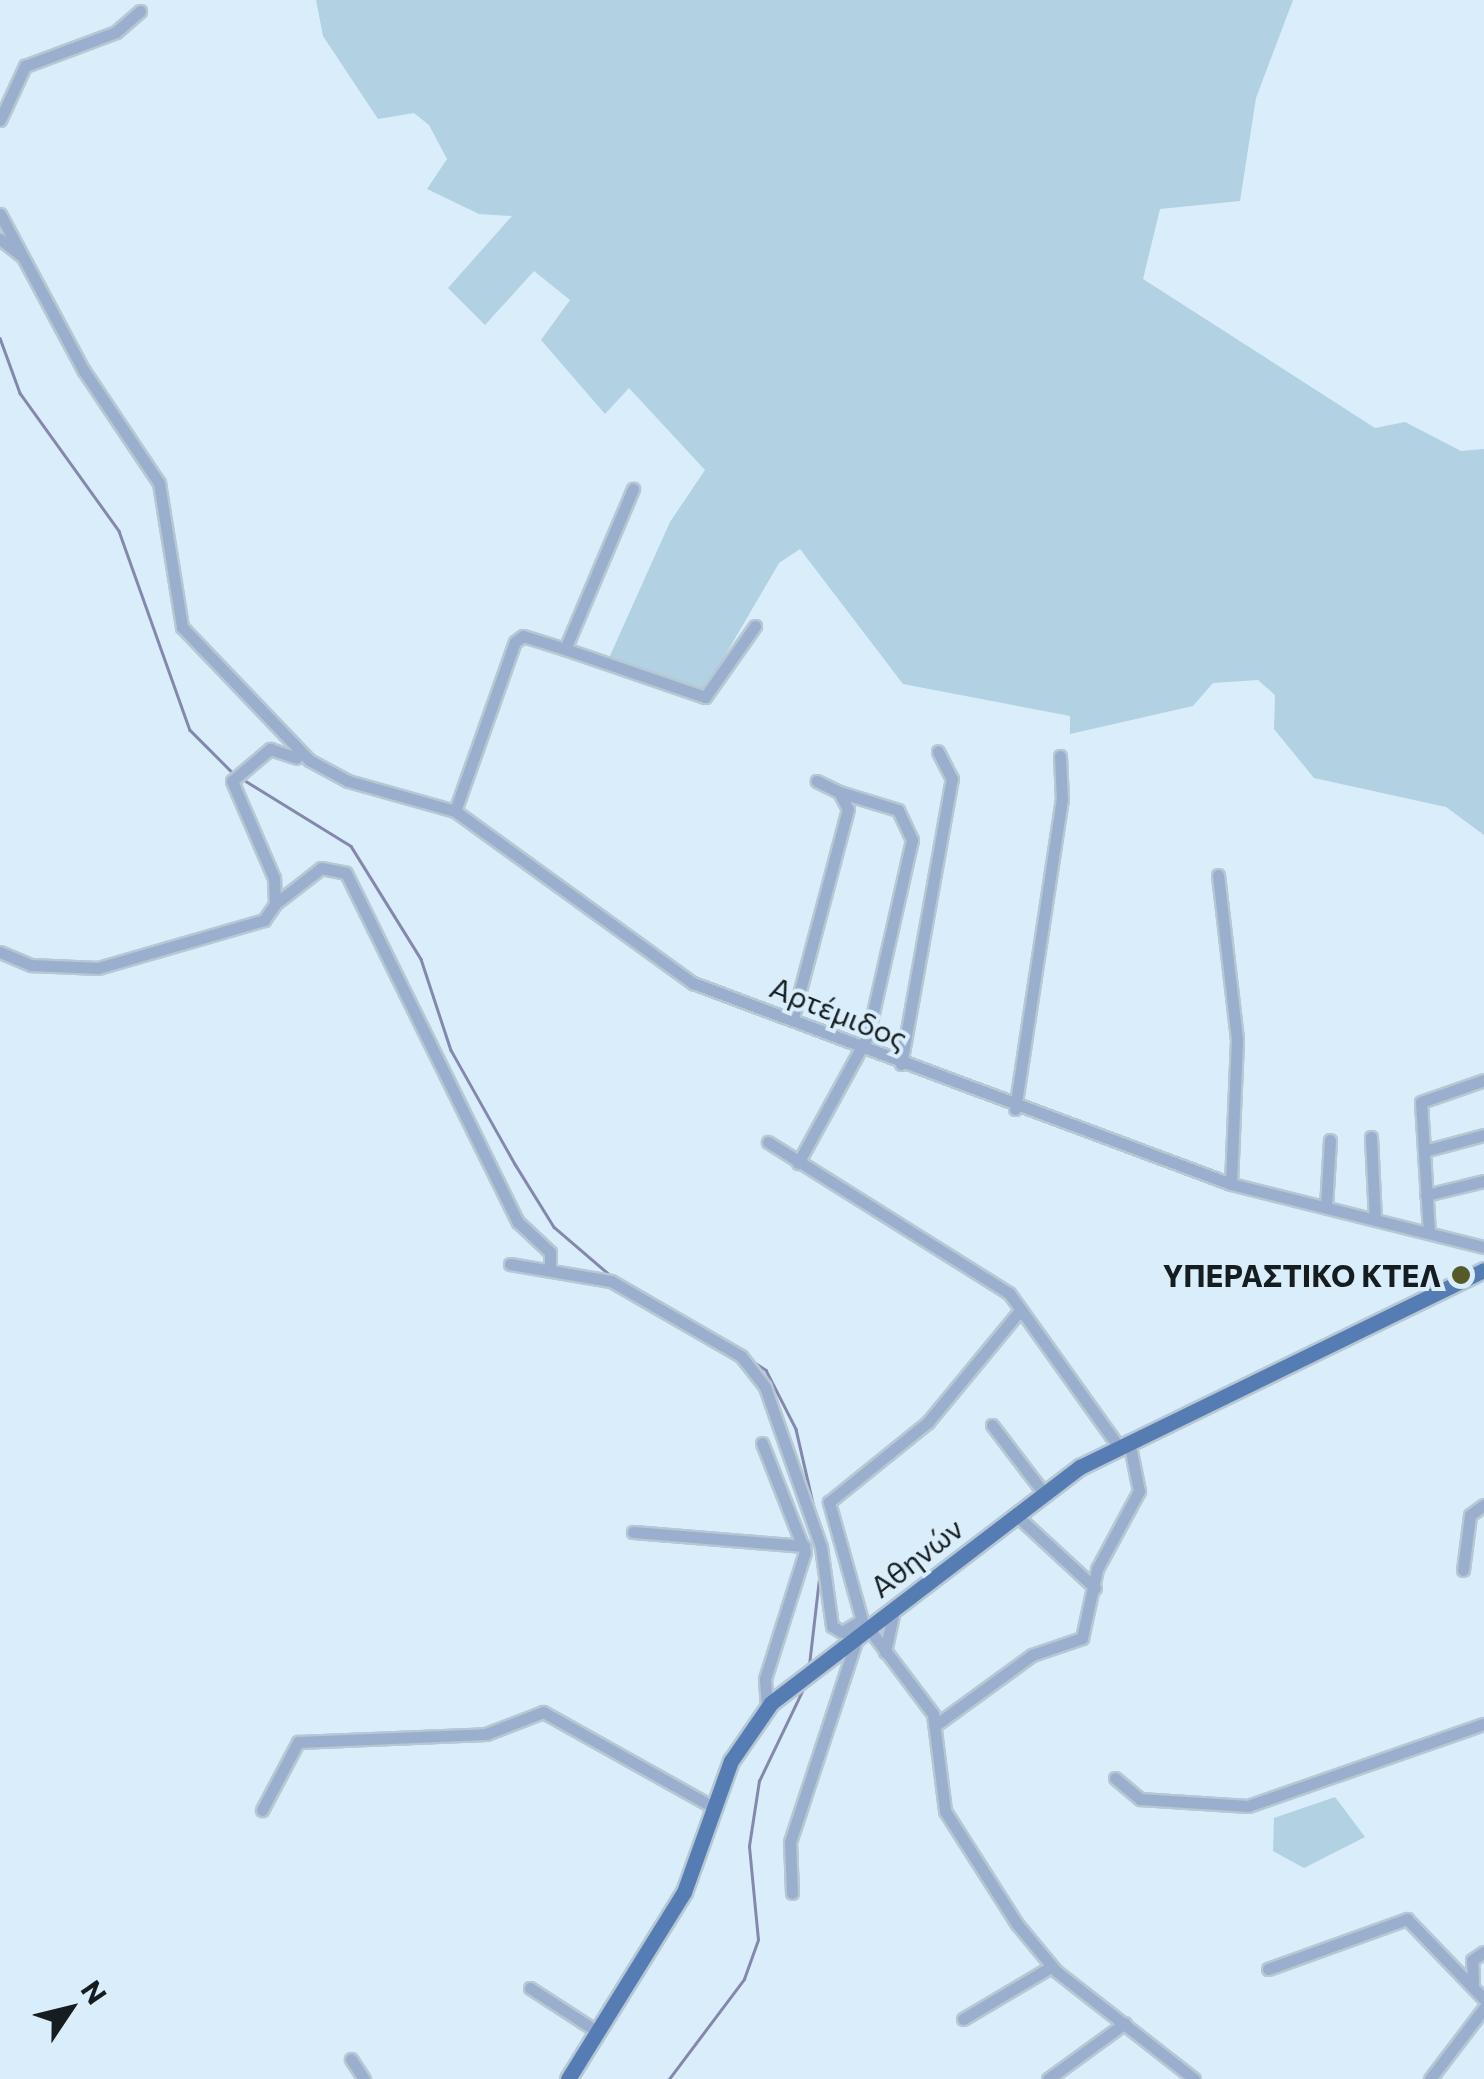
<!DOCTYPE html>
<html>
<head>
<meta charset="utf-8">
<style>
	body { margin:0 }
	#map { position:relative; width:1484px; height:2079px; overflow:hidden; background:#d9eefa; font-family:Commissioner,sans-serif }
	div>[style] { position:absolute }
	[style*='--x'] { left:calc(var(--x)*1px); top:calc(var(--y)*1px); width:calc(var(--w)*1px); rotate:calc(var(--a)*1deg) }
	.green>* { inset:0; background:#b2d1e2 }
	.stream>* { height:2.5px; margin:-1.25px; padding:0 1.25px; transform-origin:1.25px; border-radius:1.25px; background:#8588ac }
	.roads { filter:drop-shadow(2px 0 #b6c8d3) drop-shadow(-2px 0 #b6c8d3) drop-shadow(0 2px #b6c8d3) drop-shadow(0 -2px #b6c8d3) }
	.minor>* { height:11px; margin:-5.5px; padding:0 5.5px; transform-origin:5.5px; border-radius:5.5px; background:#9aafce }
	.major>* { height:15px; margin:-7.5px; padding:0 7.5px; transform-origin:7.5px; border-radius:7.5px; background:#557cb3 }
	.dots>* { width:28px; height:28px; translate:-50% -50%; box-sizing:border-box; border:5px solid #d9eefa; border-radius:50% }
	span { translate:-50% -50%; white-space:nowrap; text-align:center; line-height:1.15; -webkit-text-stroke:8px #d9eefa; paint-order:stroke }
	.street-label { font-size:30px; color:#151d21 }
	.poi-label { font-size:30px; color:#151d21; font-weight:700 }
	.right { translate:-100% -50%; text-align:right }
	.north { position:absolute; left:20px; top:1959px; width:100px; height:100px; -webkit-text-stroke:8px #d9eefa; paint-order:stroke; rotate:55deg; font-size:28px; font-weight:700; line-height:40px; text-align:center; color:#151d21 }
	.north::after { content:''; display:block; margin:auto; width:35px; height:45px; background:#151d21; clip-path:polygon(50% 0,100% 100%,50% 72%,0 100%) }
</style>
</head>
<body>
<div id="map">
	<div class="green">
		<i style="clip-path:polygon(316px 0,1293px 0,1256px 98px,1240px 201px,1160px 209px,1143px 279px,1375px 428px,1405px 422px,1461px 451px,1484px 449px,1484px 835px,1446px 807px,1314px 778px,1274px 729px,1275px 695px,1258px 680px,1213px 683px,1193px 706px,1070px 734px,1070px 716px,903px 684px,800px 549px,779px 563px,702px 695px,609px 658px,670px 522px,705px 470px,629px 388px,605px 414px,541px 340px,570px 300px,534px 271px,485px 325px,448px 288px,512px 216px,479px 214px,427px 189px,447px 159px,429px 125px,414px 113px,378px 119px,323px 36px)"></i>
		<i style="clip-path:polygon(1335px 1797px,1365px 1837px,1304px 1868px,1273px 1851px,1274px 1818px)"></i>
	</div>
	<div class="stream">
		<i style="--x:0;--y:338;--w:59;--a:70"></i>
		<i style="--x:20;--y:393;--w:170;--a:54.3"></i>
		<i style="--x:119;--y:531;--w:211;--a:70.4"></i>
		<i style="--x:190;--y:730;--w:62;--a:45"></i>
		<i style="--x:241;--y:778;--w:129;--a:31.7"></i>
		<i style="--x:351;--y:846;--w:133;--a:58.2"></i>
		<i style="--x:421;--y:959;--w:96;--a:71.8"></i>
		<i style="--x:451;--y:1050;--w:131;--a:60.7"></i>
		<i style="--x:515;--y:1164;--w:74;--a:58.2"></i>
		<i style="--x:554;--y:1227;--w:74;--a:40.6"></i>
		<i style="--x:678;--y:1313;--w:105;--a:32.9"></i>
		<i style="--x:766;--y:1370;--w:66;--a:63"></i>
		<i style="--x:796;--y:1429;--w:89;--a:77.1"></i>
		<i style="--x:809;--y:1665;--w:87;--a:-83.4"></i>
		<i style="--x:669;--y:2079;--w:125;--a:-53.1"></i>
		<i style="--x:744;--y:1979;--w:41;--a:-70.3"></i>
		<i style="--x:758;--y:1940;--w:94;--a:-95.5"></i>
		<i style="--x:749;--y:1846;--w:66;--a:-81.3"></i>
		<i style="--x:759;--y:1781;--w:109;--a:-64.4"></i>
	</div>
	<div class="roads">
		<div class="minor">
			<i style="--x:0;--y:120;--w:60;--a:-65.2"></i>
			<i style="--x:25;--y:66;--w:97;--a:-20.5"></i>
			<i style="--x:116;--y:32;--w:32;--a:-41"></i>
			<i style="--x:0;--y:214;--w:178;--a:61.9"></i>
			<i style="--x:84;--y:371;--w:135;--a:56.2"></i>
			<i style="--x:159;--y:483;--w:146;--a:80.9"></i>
			<i style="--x:182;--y:627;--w:184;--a:46.3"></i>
			<i style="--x:309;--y:760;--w:44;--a:28.3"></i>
			<i style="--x:348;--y:781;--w:111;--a:15.7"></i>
			<i style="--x:455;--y:811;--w:294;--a:35.9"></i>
			<i style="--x:693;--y:983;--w:574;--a:20.49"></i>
			<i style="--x:1231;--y:1184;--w:261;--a:14"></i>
			<i style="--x:0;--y:239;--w:28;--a:38"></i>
			<i style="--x:565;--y:649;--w:148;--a:18.9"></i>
			<i style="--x:705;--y:697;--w:87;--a:-54.8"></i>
			<i style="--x:455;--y:811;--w:179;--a:-70.5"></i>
			<i style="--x:515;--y:642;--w:10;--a:-37"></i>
			<i style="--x:523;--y:636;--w:44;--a:17.2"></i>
			<i style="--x:565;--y:649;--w:174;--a:-67"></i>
			<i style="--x:1218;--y:875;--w:166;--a:83.4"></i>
			<i style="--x:1237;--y:1040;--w:144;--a:92.4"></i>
			<i style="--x:275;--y:904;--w:58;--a:-38"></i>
			<i style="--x:321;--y:868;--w:25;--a:11"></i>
			<i style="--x:346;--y:873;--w:389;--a:63.8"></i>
			<i style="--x:518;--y:1222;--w:44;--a:43.2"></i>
			<i style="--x:550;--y:1252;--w:14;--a:90"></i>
			<i style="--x:0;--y:952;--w:34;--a:23"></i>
			<i style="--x:31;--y:965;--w:67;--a:2.6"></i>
			<i style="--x:98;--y:968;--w:173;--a:-16.1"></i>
			<i style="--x:264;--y:920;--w:19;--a:-55"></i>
			<i style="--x:275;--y:904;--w:26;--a:-92"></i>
			<i style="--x:274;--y:878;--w:106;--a:-113.4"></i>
			<i style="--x:232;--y:781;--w:50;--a:-40.1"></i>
			<i style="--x:270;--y:749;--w:28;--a:18"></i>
			<i style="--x:793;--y:1017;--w:215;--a:-75.2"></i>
			<i style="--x:848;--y:809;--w:19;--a:-118"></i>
			<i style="--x:839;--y:792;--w:25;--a:-154"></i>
			<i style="--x:901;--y:1064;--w:290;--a:-79.9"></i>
			<i style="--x:952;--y:779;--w:31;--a:-117"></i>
			<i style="--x:1015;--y:1109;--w:313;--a:-81.4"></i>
			<i style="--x:1062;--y:800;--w:44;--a:-92.6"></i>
			<i style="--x:1371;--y:1137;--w:82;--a:87.2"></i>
			<i style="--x:768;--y:1142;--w:284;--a:32.1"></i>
			<i style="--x:1009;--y:1293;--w:188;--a:54.5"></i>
			<i style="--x:1424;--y:1151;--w:62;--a:-14.9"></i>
			<i style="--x:798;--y:1163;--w:146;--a:-61.3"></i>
			<i style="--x:868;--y:1035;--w:200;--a:-77.3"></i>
			<i style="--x:912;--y:840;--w:33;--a:-115"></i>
			<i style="--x:898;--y:810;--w:62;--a:-163"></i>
			<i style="--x:1426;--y:1195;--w:60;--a:-13.6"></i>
			<i style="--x:1326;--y:1207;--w:67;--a:-86.6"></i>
			<i style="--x:1429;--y:1233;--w:131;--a:-93.5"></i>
			<i style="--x:1421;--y:1102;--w:67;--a:-19.2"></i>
			<i style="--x:510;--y:1264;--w:102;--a:9.6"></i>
			<i style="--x:611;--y:1281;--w:150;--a:30"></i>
			<i style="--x:741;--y:1356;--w:39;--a:52"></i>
			<i style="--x:765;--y:1387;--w:170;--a:70.7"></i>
			<i style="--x:821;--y:1547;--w:80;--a:82.1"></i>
			<i style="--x:832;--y:1626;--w:12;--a:31"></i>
			<i style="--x:842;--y:1632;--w:23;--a:-31"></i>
			<i style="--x:992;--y:1425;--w:84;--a:52.7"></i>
			<i style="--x:762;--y:1443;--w:117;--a:68.5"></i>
			<i style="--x:805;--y:1552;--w:133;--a:107.5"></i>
			<i style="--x:765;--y:1679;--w:28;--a:86"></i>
			<i style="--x:1015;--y:1514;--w:109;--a:42.8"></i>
			<i style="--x:633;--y:1532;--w:172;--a:4.7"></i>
			<i style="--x:1463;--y:1570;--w:55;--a:-82.7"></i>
			<i style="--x:1470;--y:1515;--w:17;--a:-36"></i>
			<i style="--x:863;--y:1624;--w:127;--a:-105.6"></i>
			<i style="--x:829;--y:1502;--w:127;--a:-38.9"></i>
			<i style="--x:928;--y:1422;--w:141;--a:-50.5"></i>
			<i style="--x:869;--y:1629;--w:106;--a:53"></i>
			<i style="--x:933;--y:1714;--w:98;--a:82.9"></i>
			<i style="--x:945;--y:1811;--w:134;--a:57.5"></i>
			<i style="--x:1017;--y:1924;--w:61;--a:50.3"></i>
			<i style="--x:1056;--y:1971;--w:175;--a:38"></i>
			<i style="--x:885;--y:1652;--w:43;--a:-77.9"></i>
			<i style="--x:937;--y:1724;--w:117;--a:-36"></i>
			<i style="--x:1032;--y:1655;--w:53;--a:-18.8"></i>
			<i style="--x:1082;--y:1638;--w:71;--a:-77.7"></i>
			<i style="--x:1097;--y:1569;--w:89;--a:-61.7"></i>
			<i style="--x:1139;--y:1491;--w:51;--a:-101.3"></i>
			<i style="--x:1115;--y:1778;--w:33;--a:40"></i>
			<i style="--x:1140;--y:1799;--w:108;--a:3.7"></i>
			<i style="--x:1248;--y:1806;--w:250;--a:-19.2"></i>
			<i style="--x:262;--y:1810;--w:77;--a:-62.1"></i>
			<i style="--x:298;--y:1742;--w:188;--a:-2.4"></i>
			<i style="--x:486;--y:1734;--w:61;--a:-21.1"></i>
			<i style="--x:543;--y:1712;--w:197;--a:29.2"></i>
			<i style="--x:792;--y:1893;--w:51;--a:-92.2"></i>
			<i style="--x:790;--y:1842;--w:215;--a:-71.8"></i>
			<i style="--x:1268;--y:1969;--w:148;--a:-19.8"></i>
			<i style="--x:1407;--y:1919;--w:111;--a:46.1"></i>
			<i style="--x:1473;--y:1983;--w:23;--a:-92"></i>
			<i style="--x:1472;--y:1960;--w:14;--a:-34"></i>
			<i style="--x:530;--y:1988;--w:81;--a:32.9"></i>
			<i style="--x:963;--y:2019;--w:102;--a:-30.6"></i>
			<i style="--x:351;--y:2059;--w:24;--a:57"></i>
			<i style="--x:1048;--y:2079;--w:95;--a:-36"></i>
			<i style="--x:1430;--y:2079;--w:89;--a:-52.7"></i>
		</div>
		<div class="major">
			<i style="--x:568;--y:2079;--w:220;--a:-58.2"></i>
			<i style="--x:684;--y:1892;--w:139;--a:-70.3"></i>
			<i style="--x:731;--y:1761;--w:70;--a:-55.4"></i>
			<i style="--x:771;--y:1703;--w:389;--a:-37.4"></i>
			<i style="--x:1080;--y:1467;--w:449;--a:-26"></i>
		</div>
	</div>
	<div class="dots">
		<i style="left:1461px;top:1275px;background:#555a28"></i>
	</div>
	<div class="street-label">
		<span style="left:839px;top:1012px;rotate:22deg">Αρτέμιδος</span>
		<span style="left:916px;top:1557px;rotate:-38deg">Αθηνών</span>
	</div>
	<div class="poi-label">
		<span class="right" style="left:1441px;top:1275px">ΥΠΕΡΑΣΤΙΚΟ ΚΤΕΛ</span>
	</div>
	<div class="north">N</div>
</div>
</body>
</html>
